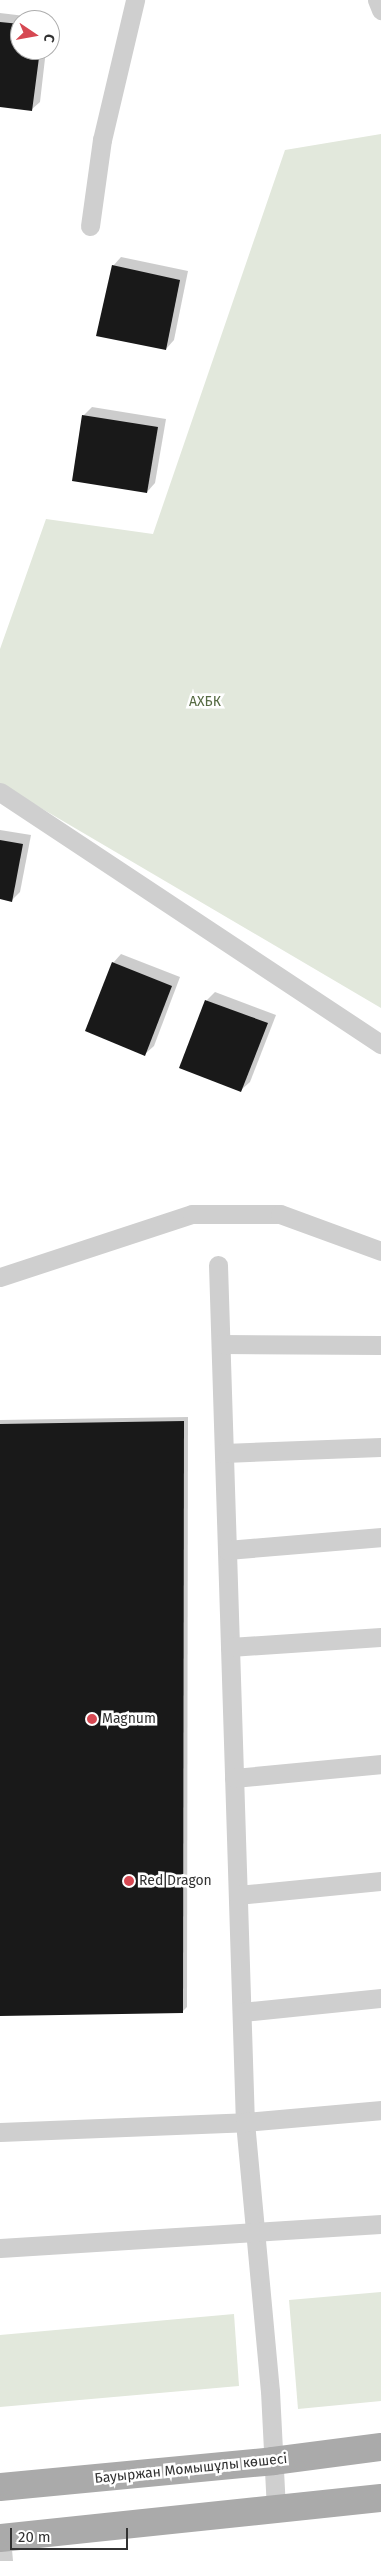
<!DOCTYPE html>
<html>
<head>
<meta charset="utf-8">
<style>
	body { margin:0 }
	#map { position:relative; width:381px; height:2561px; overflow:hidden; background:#fff; font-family:"Fira Sans",sans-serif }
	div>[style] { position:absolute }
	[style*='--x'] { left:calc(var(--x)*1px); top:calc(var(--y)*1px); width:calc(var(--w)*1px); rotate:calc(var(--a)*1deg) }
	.green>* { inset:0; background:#e2e8dc }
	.shadow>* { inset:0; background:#0003 }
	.building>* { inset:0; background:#191919 }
	.lane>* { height:19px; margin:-9.5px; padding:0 9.5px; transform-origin:9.5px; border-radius:9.5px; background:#cfcfcf }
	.primary>* { height:28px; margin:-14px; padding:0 14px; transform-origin:14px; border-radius:14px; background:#aaa }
	.dots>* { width:14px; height:14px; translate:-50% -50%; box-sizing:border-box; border:2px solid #fff; border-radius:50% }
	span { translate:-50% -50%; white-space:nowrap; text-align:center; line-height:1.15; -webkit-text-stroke:5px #fff; paint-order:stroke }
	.park-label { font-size:14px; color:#566b43 }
	.poi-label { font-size:14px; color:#323232 }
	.left { translate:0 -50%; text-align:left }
	.street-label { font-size:14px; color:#323232 }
	.north { position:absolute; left:10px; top:10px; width:50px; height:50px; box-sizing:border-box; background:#fff; border:1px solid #adadad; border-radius:50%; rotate:102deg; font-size:14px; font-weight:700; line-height:20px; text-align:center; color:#323232 }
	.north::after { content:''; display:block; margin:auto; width:18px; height:22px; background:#d64852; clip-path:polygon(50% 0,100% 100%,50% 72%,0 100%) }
	.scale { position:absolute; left:10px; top:2528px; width:118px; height:22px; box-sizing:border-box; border:2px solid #323232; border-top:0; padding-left:6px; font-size:15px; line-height:18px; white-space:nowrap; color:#323232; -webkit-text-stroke:4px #fff; paint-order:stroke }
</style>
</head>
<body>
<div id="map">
	<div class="green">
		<i style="clip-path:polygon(381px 134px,381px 1008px,0 784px,0 649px,46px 519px,153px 534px,285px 150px)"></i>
		<i style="clip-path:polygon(381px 2292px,381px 2401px,298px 2409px,289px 2300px)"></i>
		<i style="clip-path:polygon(234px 2314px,239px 2386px,0 2407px,0 2335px)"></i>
	</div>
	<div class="shadow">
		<i style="clip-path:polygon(0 13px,50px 19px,20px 20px,20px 50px,46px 50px,40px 102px,31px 110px,0 106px)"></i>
		<i style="clip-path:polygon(121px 257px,188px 271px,174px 340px,166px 349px,113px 266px)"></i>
		<i style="clip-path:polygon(92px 407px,166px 419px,155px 483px,147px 492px,83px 416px)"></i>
		<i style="clip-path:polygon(0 830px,31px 835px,20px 892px,12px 900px,0 898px)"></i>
		<i style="clip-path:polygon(121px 954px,180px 977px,154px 1046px,145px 1054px,113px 963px)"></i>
		<i style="clip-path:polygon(215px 992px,276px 1015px,250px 1082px,241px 1090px,180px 1068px,207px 1000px)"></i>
		<i style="clip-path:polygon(188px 1417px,187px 2007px,182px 2012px,0 2015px,0 1420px)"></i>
	</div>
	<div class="building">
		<i style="clip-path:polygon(0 22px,20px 24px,20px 50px,40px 50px,32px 111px,0 107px)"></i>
		<i style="clip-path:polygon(112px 265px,180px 280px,166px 350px,96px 336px)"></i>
		<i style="clip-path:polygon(82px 415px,158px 427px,147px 493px,72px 481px)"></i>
		<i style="clip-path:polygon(0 840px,23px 844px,12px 902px,0 899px)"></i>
		<i style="clip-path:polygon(112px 962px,172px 986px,145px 1056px,85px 1031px)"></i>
		<i style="clip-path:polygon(205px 1000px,268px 1023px,241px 1092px,179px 1068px)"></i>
		<i style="clip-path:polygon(184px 1421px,183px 2013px,0 2016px,0 1424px)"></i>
	</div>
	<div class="lane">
		<i style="--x:377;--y:0;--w:11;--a:68"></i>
		<i style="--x:90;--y:226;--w:87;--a:-82.1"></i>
		<i style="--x:102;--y:140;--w:144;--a:-76.7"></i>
		<i style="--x:0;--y:792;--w:457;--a:33.5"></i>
		<i style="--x:218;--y:1265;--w:857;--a:88.2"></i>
		<i style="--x:245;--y:2122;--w:270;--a:84.7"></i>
		<i style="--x:270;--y:2391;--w:117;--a:87.1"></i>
		<i style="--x:0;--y:1277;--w:202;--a:-18.2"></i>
		<i style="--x:192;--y:1214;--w:88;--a:0"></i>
		<i style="--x:280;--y:1214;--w:108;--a:20.1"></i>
		<i style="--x:221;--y:1344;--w:160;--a:0.4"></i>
		<i style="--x:224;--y:1453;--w:157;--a:-2.2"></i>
		<i style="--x:227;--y:1550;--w:155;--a:-4.8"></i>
		<i style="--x:230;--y:1647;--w:151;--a:-3.8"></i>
		<i style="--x:234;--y:1778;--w:148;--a:-5.4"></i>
		<i style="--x:238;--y:1895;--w:144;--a:-5.6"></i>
		<i style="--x:242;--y:2012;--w:140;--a:-5.8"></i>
		<i style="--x:0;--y:2132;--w:245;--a:-2.3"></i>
		<i style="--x:245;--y:2122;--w:137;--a:-5"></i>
		<i style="--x:0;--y:2248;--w:382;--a:-3.6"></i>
		<i style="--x:1;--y:2538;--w:23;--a:85"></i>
	</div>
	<div class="primary">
		<i style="--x:0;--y:2487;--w:274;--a:-5.4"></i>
		<i style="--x:273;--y:2461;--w:109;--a:-7.4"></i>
		<i style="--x:0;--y:2538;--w:383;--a:-6"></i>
	</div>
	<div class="dots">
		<i style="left:92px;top:1719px;background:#d64852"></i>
		<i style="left:129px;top:1881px;background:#d64852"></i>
	</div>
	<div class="park-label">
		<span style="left:205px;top:702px">АХБК</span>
	</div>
	<div class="poi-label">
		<span class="left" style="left:102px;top:1719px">Magnum</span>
		<span class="left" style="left:139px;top:1881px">Red Dragon</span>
	</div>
	<div class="street-label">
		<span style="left:191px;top:2469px;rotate:-6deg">Бауыржан Момышұлы көшесі</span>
	</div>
	<div class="north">С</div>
	<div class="scale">20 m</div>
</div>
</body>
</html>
